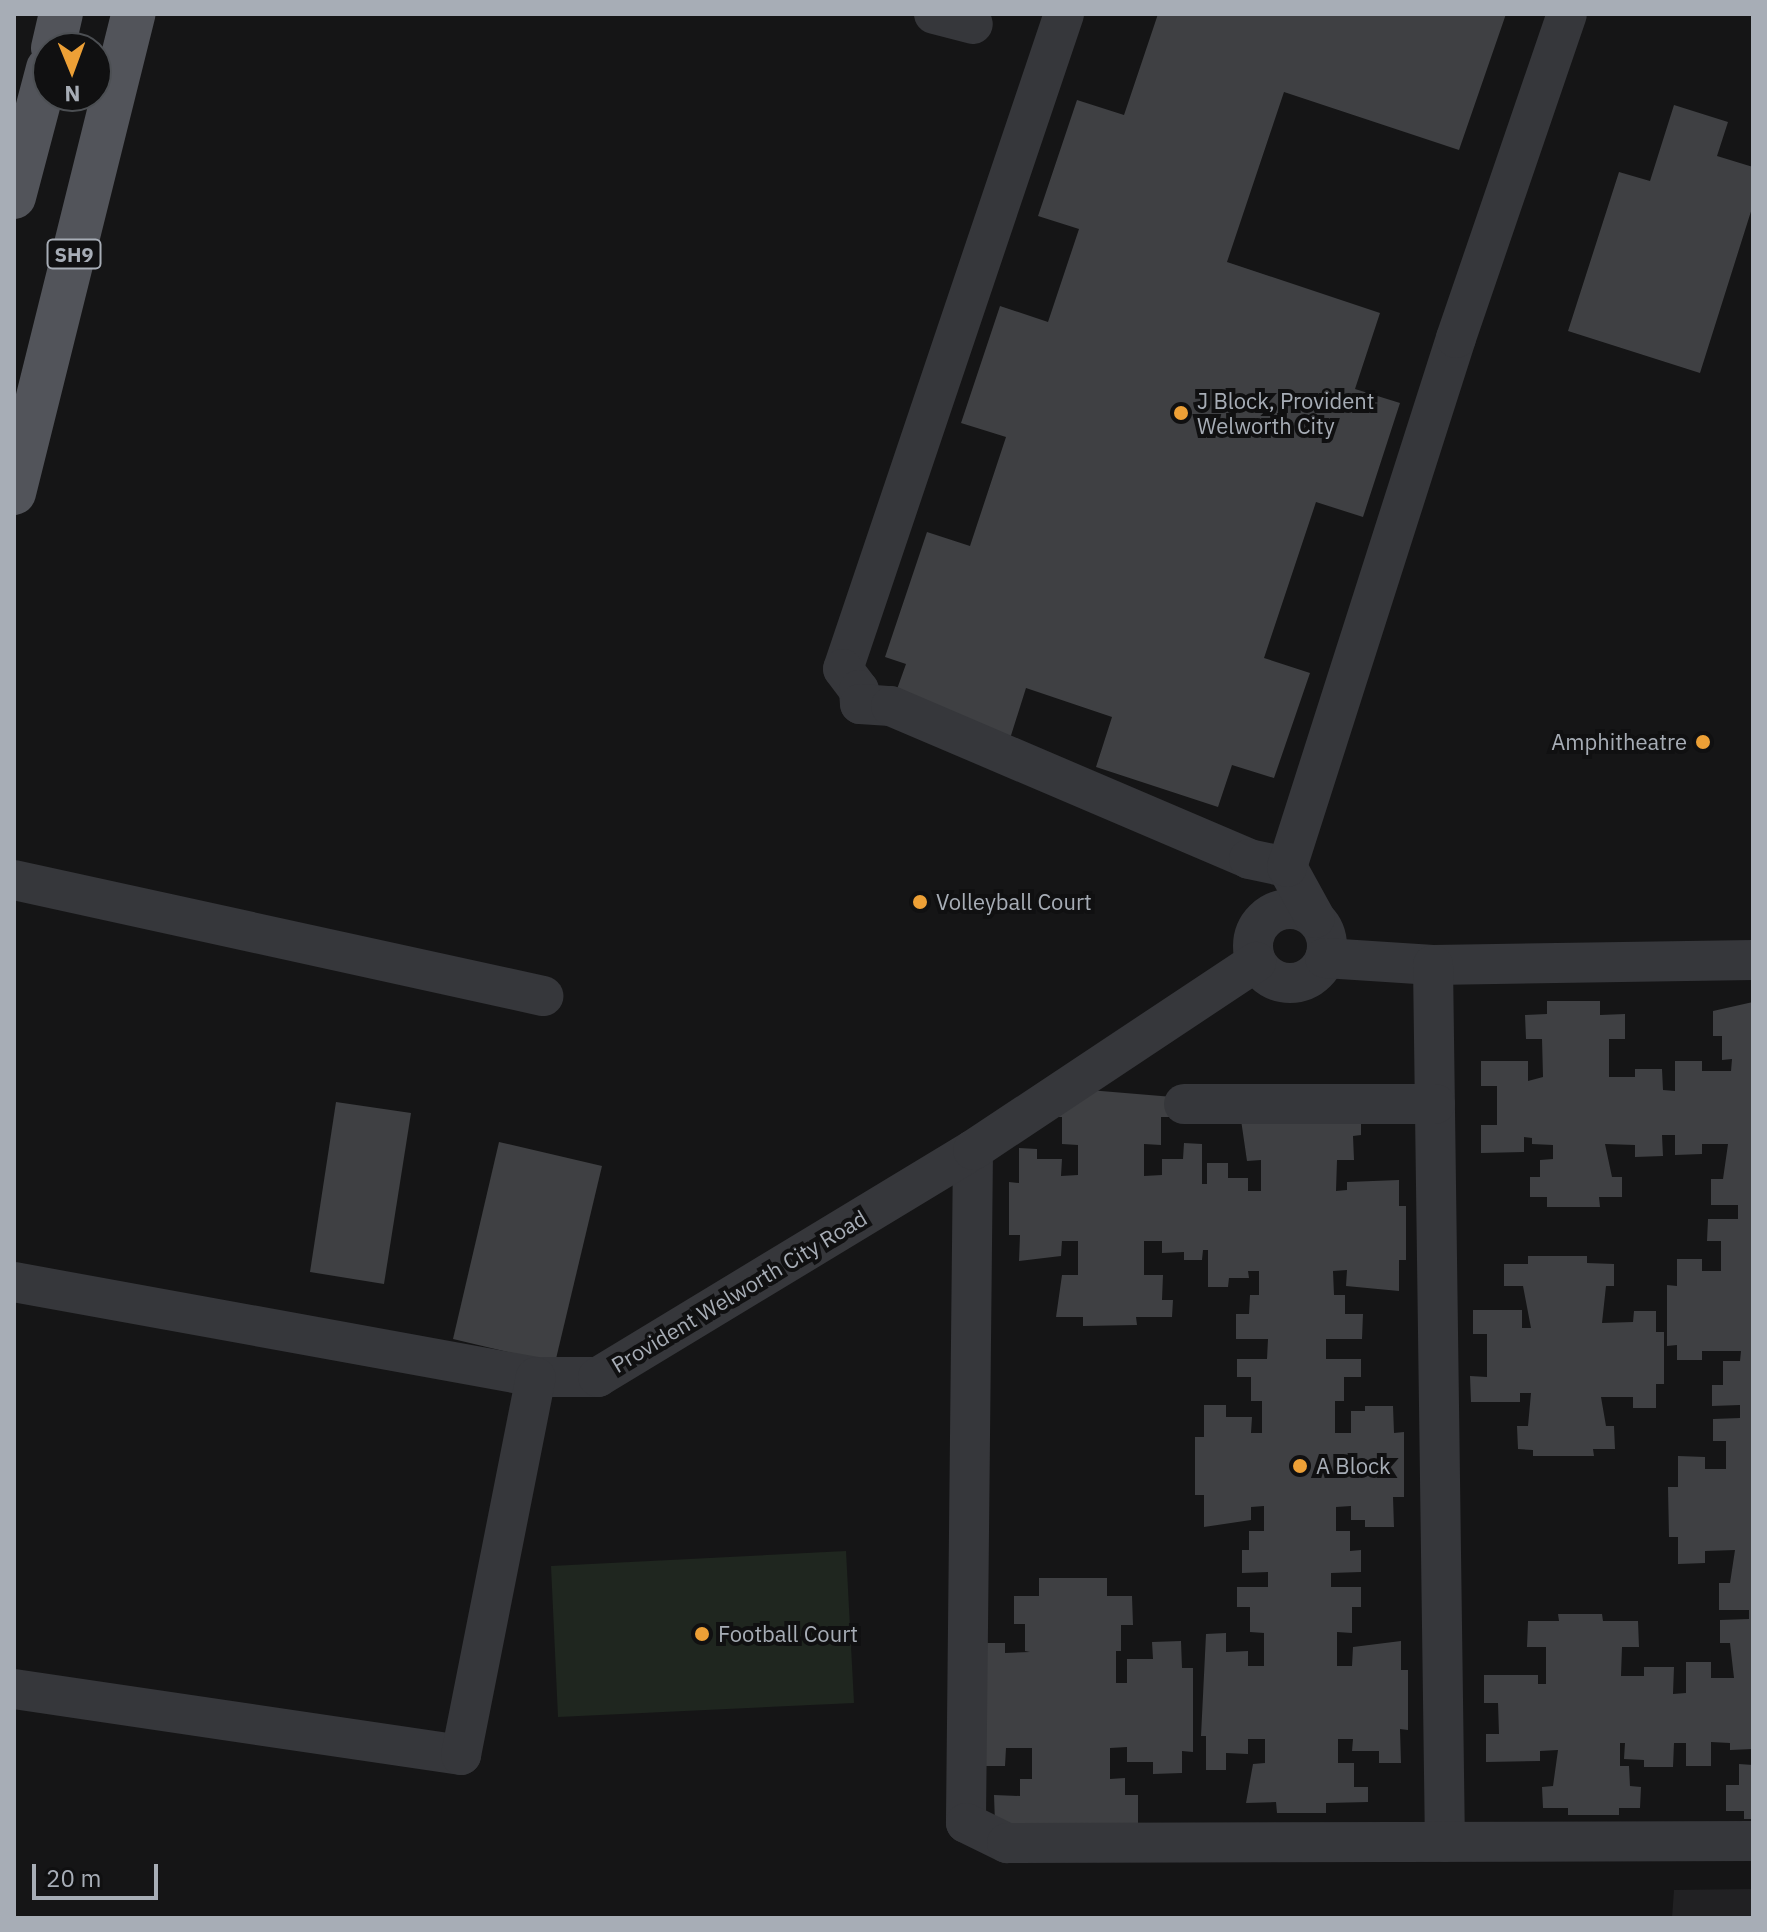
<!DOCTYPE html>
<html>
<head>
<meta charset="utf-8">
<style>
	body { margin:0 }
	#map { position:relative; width:1767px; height:1932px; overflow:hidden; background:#151516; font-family:"IBM Plex Sans",sans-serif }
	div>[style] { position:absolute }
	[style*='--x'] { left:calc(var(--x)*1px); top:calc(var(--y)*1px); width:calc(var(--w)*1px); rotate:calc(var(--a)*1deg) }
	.built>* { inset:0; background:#212123 }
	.green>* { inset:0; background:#1f261f }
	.building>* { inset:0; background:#3f4043 }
	.street>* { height:40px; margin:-20px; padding:0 20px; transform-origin:20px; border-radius:20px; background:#36373b }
	.street>.ring { margin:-20px; padding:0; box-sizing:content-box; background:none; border:40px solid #36373b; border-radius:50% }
	.primary>* { height:44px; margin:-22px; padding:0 22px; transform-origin:22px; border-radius:22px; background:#52545a }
	.dots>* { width:22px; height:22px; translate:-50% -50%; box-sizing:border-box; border:4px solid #101011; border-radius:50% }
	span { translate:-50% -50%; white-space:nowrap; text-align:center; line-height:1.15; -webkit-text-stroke:8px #101011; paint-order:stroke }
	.shield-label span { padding:2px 6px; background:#101011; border:2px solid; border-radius:6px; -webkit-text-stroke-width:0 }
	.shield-label { font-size:20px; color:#a7adb6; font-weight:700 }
	.poi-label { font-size:22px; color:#a7adb6 }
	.left { translate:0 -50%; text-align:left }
	.right { translate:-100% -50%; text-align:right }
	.street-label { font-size:22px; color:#a7adb6 }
	.frame { position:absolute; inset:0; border:16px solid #a7adb6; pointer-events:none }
	.north { position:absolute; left:32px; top:32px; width:80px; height:80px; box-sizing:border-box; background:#101011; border:2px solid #4c4f53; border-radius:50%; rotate:179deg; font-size:22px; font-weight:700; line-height:32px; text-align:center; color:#a7adb6 }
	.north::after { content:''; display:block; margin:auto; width:28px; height:36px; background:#eda036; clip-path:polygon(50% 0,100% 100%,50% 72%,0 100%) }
	.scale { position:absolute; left:32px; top:1864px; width:126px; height:36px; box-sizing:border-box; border:4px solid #a7adb6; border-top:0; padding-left:10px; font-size:24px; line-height:28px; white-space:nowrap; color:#a7adb6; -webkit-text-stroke:6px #101011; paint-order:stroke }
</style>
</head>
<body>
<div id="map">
	<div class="built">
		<i style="clip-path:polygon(1753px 1889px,1753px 1918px,1672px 1918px,1674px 1890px)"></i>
	</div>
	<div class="green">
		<i style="clip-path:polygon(846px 1551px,854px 1703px,558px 1717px,551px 1566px)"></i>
	</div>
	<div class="building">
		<i style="clip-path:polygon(1158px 14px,1506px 14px,1459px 150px,1284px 92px,1227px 262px,1380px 313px,1355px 389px,1400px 403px,1363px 517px,1316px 502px,1264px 658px,1310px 673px,1274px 778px,1232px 765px,1218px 807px,1096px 767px,1112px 717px,1026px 688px,1008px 745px,891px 706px,906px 664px,885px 657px,927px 532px,970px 546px,1006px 437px,961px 423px,1000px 306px,1048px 322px,1079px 229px,1038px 216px,1077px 100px,1124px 115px)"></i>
		<i style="clip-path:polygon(1674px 105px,1728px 122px,1717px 156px,1753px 167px,1753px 205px,1700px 373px,1568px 331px,1619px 172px,1650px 181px)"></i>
		<i style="clip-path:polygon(1547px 1001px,1600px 1001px,1600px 1015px,1625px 1014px,1625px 1039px,1609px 1039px,1609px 1077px,1635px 1077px,1635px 1069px,1662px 1069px,1663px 1090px,1675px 1091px,1675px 1061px,1702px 1061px,1702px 1071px,1731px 1071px,1732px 1059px,1722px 1060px,1722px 1036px,1713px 1036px,1713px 1011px,1753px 1002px,1753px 1749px,1730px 1750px,1730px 1743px,1711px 1742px,1711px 1766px,1686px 1766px,1686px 1743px,1674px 1743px,1673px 1767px,1644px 1767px,1644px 1760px,1624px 1759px,1625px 1743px,1620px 1743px,1620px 1766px,1629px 1766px,1630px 1786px,1641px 1787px,1640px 1808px,1619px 1808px,1619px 1815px,1568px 1815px,1568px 1808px,1543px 1808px,1542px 1787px,1553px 1786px,1558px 1750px,1540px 1751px,1540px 1761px,1486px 1762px,1486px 1734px,1499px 1734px,1498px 1703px,1484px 1703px,1484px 1675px,1538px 1675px,1538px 1684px,1546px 1684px,1546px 1647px,1527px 1647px,1528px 1621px,1559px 1621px,1558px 1614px,1602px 1614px,1603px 1621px,1638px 1621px,1639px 1647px,1622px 1647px,1621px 1676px,1644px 1676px,1644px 1667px,1674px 1667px,1673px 1694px,1686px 1693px,1686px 1662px,1711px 1662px,1711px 1678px,1734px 1678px,1730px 1643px,1720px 1643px,1720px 1620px,1749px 1619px,1749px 1610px,1719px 1610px,1719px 1583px,1730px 1583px,1735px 1550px,1705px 1551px,1705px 1563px,1678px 1564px,1678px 1537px,1669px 1537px,1668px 1487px,1678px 1487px,1678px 1456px,1705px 1457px,1705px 1469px,1726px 1469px,1726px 1441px,1713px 1441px,1713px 1419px,1740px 1418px,1740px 1405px,1712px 1406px,1712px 1385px,1723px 1385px,1723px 1361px,1740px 1361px,1741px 1351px,1702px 1351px,1702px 1360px,1677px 1360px,1677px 1345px,1667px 1346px,1667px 1285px,1677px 1286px,1677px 1259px,1702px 1259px,1702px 1271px,1721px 1271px,1721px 1241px,1707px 1241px,1708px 1219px,1738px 1219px,1738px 1205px,1711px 1205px,1711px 1179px,1723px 1179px,1728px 1144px,1702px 1144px,1702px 1154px,1675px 1155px,1675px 1135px,1662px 1135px,1663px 1156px,1635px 1157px,1635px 1145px,1605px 1144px,1612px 1177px,1622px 1177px,1622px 1197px,1599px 1197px,1600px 1207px,1547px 1207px,1547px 1197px,1530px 1197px,1530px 1177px,1540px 1177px,1540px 1160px,1553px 1159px,1553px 1145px,1532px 1144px,1532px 1138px,1524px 1137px,1524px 1152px,1481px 1153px,1481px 1125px,1497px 1125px,1497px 1086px,1481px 1086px,1481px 1061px,1528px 1061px,1528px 1081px,1543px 1077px,1542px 1039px,1526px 1039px,1525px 1015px,1547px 1014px)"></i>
		<i style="clip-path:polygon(1089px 1090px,1173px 1097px,1174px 1117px,1161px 1117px,1161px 1145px,1144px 1144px,1144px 1176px,1162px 1175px,1162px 1159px,1183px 1159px,1184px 1143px,1202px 1144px,1202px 1184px,1207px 1184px,1207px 1163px,1228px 1163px,1228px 1178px,1248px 1178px,1248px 1191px,1261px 1191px,1261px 1160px,1247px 1161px,1240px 1113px,1361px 1113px,1361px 1135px,1353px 1136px,1354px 1160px,1337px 1160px,1336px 1191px,1347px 1190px,1347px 1182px,1399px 1180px,1399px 1206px,1406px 1206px,1406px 1260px,1399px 1260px,1399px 1291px,1346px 1286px,1347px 1270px,1333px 1271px,1334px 1295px,1345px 1295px,1345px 1314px,1363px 1314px,1362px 1339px,1326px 1339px,1326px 1359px,1361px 1359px,1361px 1377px,1344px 1377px,1344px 1401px,1335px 1401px,1335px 1433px,1351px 1433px,1351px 1411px,1365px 1411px,1365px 1406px,1393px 1406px,1394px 1433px,1404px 1432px,1404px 1497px,1393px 1497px,1394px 1527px,1365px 1527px,1365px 1520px,1351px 1520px,1351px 1506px,1336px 1507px,1336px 1531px,1350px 1531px,1350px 1551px,1361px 1550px,1361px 1572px,1331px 1573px,1331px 1587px,1361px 1587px,1361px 1607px,1352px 1607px,1352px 1633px,1337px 1632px,1337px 1666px,1352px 1666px,1353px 1647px,1401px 1641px,1401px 1670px,1408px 1670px,1408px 1730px,1400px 1729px,1401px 1763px,1379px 1763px,1379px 1751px,1352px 1751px,1353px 1739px,1338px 1739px,1338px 1763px,1354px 1763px,1354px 1787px,1368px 1787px,1368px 1802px,1326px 1803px,1326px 1813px,1277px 1813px,1276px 1802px,1246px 1803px,1253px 1764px,1265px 1763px,1265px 1739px,1248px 1739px,1248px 1754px,1226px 1753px,1226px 1770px,1206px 1770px,1206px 1736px,1201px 1736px,1206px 1634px,1226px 1633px,1226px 1652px,1248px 1651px,1248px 1666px,1264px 1666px,1264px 1633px,1250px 1632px,1250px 1607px,1237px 1607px,1237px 1587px,1268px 1587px,1268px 1572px,1242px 1573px,1242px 1550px,1249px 1550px,1249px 1531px,1264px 1531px,1264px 1506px,1251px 1507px,1251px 1520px,1204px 1527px,1204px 1495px,1195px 1495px,1195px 1437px,1204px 1437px,1204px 1405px,1226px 1405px,1226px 1417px,1252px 1417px,1251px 1433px,1262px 1433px,1262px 1401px,1251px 1401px,1251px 1377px,1237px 1377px,1237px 1359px,1267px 1359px,1268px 1339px,1236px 1339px,1236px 1314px,1249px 1314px,1250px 1295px,1259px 1295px,1259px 1271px,1248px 1271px,1249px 1278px,1229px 1278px,1228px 1287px,1208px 1287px,1208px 1250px,1203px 1250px,1202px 1260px,1184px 1260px,1184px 1252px,1162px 1253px,1162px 1241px,1144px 1241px,1144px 1275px,1163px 1275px,1162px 1300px,1173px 1300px,1172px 1317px,1136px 1317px,1137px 1325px,1083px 1326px,1083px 1317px,1056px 1317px,1062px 1275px,1078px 1275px,1078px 1241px,1062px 1241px,1061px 1256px,1019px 1261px,1020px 1235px,1009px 1235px,1009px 1182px,1019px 1183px,1019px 1148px,1037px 1149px,1037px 1159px,1062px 1159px,1061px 1176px,1078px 1175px,1078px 1145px,1062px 1144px,1062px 1117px,1055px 1117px,1054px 1097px,1089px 1097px)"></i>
		<i style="clip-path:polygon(336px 1102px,411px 1113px,384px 1284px,310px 1272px)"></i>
		<i style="clip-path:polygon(499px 1142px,602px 1166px,555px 1363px,453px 1339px)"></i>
		<i style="clip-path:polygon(1528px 1256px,1587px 1256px,1587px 1263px,1614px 1264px,1614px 1286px,1606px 1286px,1602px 1323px,1633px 1322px,1634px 1311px,1656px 1311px,1656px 1332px,1664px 1332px,1664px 1384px,1656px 1384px,1656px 1408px,1633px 1408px,1633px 1397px,1601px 1397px,1606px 1426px,1614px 1426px,1615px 1449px,1593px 1449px,1594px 1456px,1533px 1456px,1533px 1450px,1518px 1449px,1517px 1426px,1528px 1426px,1531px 1393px,1520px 1393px,1520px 1402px,1471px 1402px,1470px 1376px,1487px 1377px,1487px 1334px,1473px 1334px,1473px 1310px,1522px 1310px,1522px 1328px,1531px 1328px,1523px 1286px,1504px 1286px,1504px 1264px,1528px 1264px)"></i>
		<i style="clip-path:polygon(1039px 1578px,1107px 1578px,1107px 1596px,1132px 1596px,1133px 1625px,1121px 1625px,1121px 1651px,1116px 1651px,1116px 1683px,1127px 1683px,1127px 1659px,1153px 1659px,1152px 1642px,1181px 1641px,1182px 1668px,1193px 1668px,1193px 1752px,1182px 1751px,1182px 1773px,1153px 1774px,1153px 1762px,1127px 1762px,1127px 1747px,1110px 1748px,1110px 1779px,1125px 1778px,1125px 1795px,1138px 1795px,1138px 1823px,995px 1823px,994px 1795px,1020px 1796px,1020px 1779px,1032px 1779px,1032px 1748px,1006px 1748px,1005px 1766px,979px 1766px,979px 1643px,1005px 1643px,1005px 1653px,1030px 1652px,1025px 1651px,1025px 1624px,1014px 1624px,1014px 1596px,1039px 1596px)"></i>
		<i style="clip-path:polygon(1739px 1764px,1753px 1765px,1753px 1819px,1744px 1819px,1744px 1811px,1726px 1811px,1726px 1785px,1739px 1785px)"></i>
	</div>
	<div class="street">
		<i style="--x:934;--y:14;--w:40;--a:14.4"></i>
		<i style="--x:1064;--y:14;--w:691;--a:108.64"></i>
		<i style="--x:843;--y:669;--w:26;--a:53"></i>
		<i style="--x:859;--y:690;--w:14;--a:86"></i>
		<i style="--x:860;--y:704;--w:31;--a:4"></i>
		<i style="--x:891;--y:706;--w:389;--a:23.1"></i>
		<i style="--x:1249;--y:859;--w:39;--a:12"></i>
		<i style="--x:14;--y:880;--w:542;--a:12.37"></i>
		<i class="ring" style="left:1253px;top:909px;width:34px;height:34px"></i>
		<i style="--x:1315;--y:918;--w:58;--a:-118.8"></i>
		<i style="--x:1287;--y:867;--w:555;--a:-72.28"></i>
		<i style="--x:1456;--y:338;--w:342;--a:-71.1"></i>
		<i style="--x:1325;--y:958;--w:108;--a:3.7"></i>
		<i style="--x:1433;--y:965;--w:320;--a:-0.9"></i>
		<i style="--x:1433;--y:965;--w:877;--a:89.22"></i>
		<i style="--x:1184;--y:1104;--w:251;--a:0"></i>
		<i style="--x:973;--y:1150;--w:673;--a:90.6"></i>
		<i style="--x:966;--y:1823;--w:46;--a:26"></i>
		<i style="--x:1007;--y:1843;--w:746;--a:-0.15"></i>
		<i style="--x:14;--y:1282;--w:531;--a:10.31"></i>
		<i style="--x:536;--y:1377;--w:62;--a:0"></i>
		<i style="--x:598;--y:1377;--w:438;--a:-31.2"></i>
		<i style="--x:973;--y:1150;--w:340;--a:-33.6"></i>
		<i style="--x:14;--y:1689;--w:452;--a:8.4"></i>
		<i style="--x:461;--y:1755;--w:385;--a:-78.8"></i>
	</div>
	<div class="primary">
		<i style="--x:53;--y:48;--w:35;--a:-77"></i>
		<i style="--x:14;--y:197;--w:133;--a:-75.2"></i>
		<i style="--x:14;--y:493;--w:494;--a:-76"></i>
	</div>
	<div class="dots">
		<i style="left:1181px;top:413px;background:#eda036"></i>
		<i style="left:1703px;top:742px;background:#eda036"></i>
		<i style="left:920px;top:902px;background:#eda036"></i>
		<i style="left:1300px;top:1466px;background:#eda036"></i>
		<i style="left:702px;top:1634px;background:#eda036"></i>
	</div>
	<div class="shield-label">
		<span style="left:74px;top:254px">SH9</span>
	</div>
	<div class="poi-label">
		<span class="left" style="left:1197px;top:413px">J Block, Provident<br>Welworth City</span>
		<span class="right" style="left:1687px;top:742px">Amphitheatre</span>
		<span class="left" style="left:936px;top:902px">Volleyball Court</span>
		<span class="left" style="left:1316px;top:1466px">A Block</span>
		<span class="left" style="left:718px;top:1634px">Football Court</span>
	</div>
	<div class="street-label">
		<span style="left:739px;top:1291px;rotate:-31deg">Provident Welworth City Road</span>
	</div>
	<div class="frame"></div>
	<div class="north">N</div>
	<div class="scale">20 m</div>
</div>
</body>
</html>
